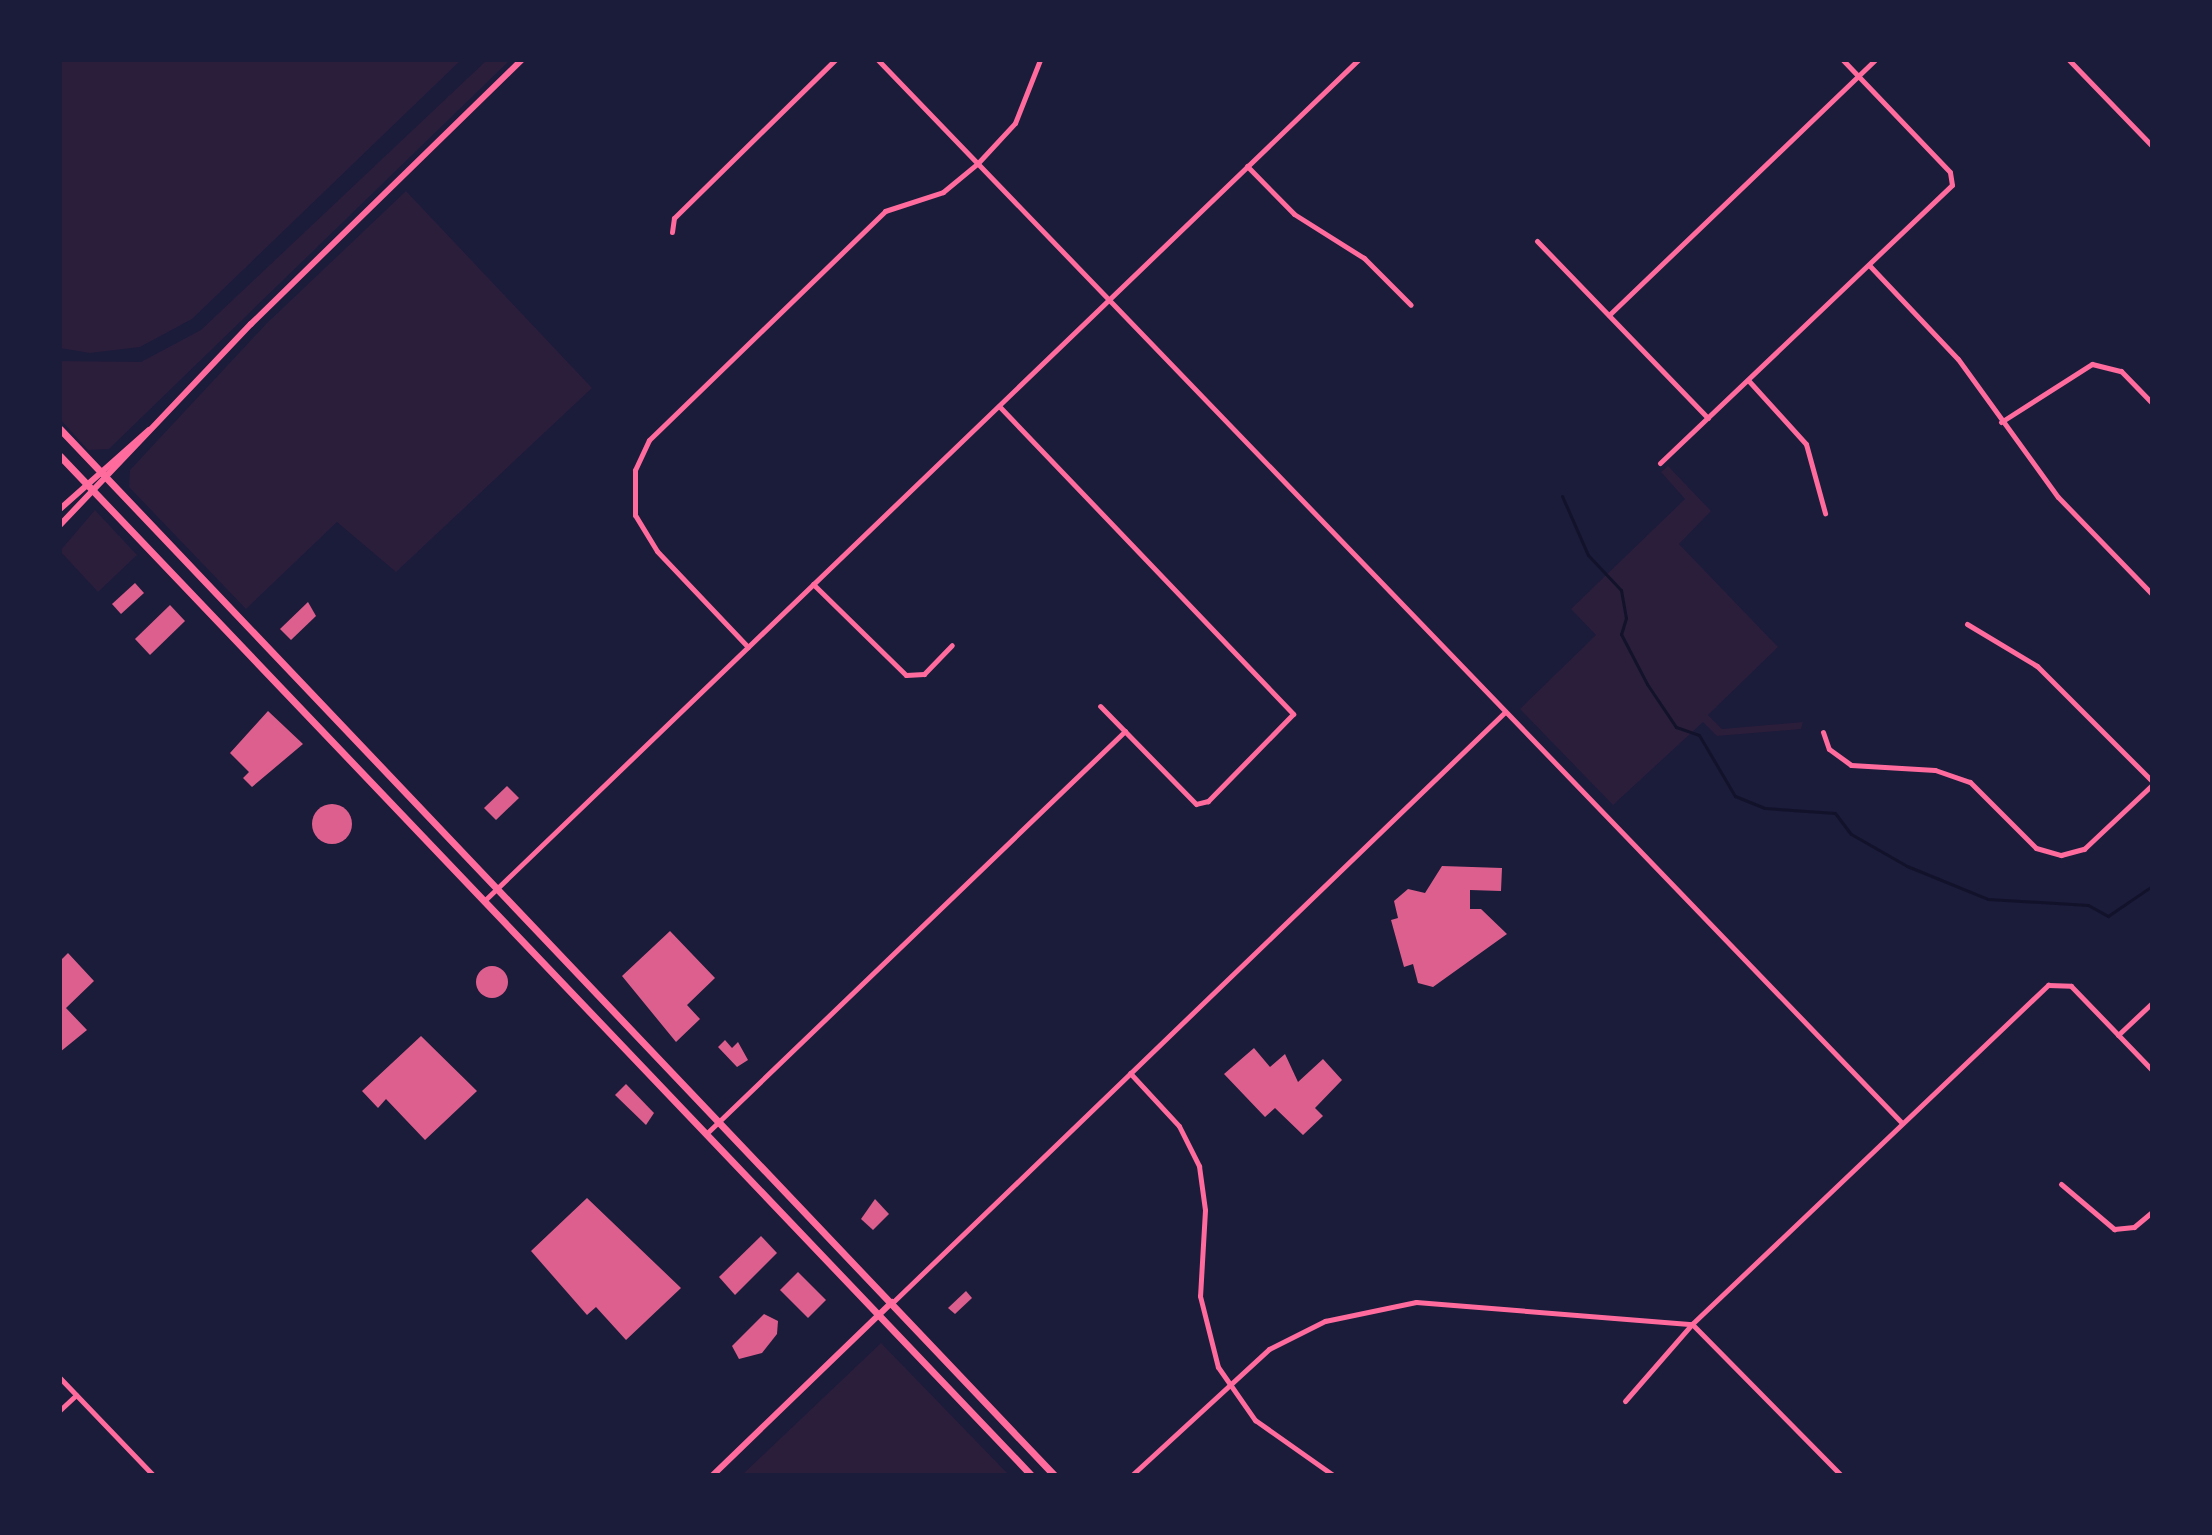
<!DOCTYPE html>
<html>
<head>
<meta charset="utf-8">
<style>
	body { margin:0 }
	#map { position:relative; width:2212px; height:1535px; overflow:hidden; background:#1b1b3a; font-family:"Libre Baskerville",serif }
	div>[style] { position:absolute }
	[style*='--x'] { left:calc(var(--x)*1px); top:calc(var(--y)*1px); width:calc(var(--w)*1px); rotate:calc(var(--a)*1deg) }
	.green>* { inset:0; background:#2a1e3b }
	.stream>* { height:3px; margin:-1.5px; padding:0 1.5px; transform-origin:1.5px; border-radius:1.5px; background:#12122b }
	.building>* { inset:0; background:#dd5f8e }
	.round { border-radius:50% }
	.minor>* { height:5px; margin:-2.5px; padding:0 2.5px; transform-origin:2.5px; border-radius:2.5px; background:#ff6b9d }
	.tertiary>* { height:6px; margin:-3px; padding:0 3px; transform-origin:3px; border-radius:3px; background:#ff6b9d }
	.secondary>* { height:6px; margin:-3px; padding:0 3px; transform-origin:3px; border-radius:3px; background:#ff6b9d }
	.primary>* { height:7px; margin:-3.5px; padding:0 3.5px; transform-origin:3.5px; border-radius:3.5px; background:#ff6b9d }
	span { translate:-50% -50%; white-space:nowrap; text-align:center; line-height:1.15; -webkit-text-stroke:8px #1b1b3a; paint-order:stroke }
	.frame { position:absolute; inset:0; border:62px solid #1b1b3a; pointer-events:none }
</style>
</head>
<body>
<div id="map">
	<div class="green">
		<i style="clip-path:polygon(60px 60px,461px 60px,192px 319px,140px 347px,90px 353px,60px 348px)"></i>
		<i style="clip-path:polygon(487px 60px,510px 60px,109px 449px,88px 450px,60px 419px,60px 361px,141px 362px,201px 330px)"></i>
		<i style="clip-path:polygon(406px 191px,592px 388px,396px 572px,337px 522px,246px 609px,129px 487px,130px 470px,266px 324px)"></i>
		<i style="clip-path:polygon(1668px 466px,1711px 511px,1679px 544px,1778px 647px,1708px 715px,1722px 729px,1803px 722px,1801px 729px,1717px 736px,1703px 722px,1613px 805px,1520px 709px,1596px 635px,1571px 609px,1685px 499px,1661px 472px)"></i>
		<i style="clip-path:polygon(95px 510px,137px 555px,98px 592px,60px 551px)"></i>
		<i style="clip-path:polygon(881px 1343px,1009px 1475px,742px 1475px)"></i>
	</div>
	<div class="stream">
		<i style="--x:1562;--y:496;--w:64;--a:66.2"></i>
		<i style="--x:1588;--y:555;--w:48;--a:46.7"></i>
		<i style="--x:1621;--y:590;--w:28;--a:80"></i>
		<i style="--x:1626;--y:618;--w:17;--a:107"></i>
		<i style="--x:1621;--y:634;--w:56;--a:62.5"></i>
		<i style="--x:1647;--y:684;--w:52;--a:56"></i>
		<i style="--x:1676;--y:727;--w:24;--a:19"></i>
		<i style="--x:1699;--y:735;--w:71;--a:59.5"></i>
		<i style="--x:1735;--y:796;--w:32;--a:22"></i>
		<i style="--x:1765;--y:808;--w:70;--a:4.1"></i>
		<i style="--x:1835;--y:813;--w:26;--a:53"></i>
		<i style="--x:1851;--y:834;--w:64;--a:29.7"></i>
		<i style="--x:1907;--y:866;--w:87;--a:22.2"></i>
		<i style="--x:1988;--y:899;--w:100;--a:3.4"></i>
		<i style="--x:2088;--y:905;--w:23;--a:29"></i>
		<i style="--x:2108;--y:916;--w:53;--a:-34.3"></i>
	</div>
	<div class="building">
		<i style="clip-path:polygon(135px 583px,144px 593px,121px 614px,112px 604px)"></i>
		<i style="clip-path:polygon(308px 602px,316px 616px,291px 640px,280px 629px)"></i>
		<i style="clip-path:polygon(170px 605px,185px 621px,150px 655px,135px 639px)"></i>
		<i style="clip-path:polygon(268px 711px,303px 744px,252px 787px,243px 778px,249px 772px,230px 753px)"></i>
		<i style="clip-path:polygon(507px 786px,519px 798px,496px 820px,484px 808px)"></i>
		<i class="round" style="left:312px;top:804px;width:40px;height:40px"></i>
		<i style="clip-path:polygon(1442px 866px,1502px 868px,1501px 891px,1470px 890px,1470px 909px,1481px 909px,1507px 934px,1433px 987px,1418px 983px,1413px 964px,1404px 967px,1391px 920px,1398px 918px,1394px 901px,1408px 889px,1425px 893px)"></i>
		<i style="clip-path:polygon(670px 931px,715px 978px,687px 1005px,700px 1019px,676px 1042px,622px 976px)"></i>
		<i style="clip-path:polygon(68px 953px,94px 981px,66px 1008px,87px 1030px,60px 1052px,60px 961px)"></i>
		<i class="round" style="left:476px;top:966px;width:32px;height:32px"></i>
		<i style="clip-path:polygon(421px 1036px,477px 1091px,425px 1140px,386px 1099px,378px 1108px,362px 1091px)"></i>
		<i style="clip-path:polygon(725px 1040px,732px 1048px,738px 1042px,748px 1060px,737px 1067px,718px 1047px)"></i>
		<i style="clip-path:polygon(1254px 1048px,1270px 1067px,1285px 1054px,1298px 1082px,1323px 1059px,1342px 1080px,1315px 1108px,1323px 1116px,1303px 1135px,1275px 1108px,1265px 1117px,1224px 1074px)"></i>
		<i style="clip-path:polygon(626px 1084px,654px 1113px,646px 1125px,615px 1095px)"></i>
		<i style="clip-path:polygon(587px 1198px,681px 1288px,626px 1340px,596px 1307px,587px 1315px,531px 1251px)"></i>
		<i style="clip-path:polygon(875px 1199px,889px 1214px,873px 1230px,861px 1219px)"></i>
		<i style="clip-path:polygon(761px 1236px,777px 1253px,735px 1295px,719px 1277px)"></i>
		<i style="clip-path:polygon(798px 1272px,826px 1300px,808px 1318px,780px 1290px)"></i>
		<i style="clip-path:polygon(966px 1291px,972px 1298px,955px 1314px,948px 1308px)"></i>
		<i style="clip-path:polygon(764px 1314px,778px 1321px,777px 1334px,762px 1353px,739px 1359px,732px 1346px)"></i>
	</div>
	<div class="minor">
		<i style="--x:878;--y:60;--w:1476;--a:46.07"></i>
		<i style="--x:2069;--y:60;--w:120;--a:46"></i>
		<i style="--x:1247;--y:166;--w:67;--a:45.6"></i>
		<i style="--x:1294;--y:214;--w:83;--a:32.2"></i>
		<i style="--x:1364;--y:258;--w:66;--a:45"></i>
		<i style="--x:672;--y:232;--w:14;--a:-82"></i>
		<i style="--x:674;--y:218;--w:226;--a:-44.5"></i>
		<i style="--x:1537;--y:241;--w:246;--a:46"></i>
		<i style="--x:1869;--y:265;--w:129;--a:46.6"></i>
		<i style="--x:1958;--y:359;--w:170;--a:54.1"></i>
		<i style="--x:2058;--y:497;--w:135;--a:45.9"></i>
		<i style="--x:1609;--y:315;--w:368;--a:-43.8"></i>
		<i style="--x:1748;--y:380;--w:86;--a:47.8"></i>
		<i style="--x:1806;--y:444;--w:72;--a:74.6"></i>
		<i style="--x:999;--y:406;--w:426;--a:46.3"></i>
		<i style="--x:1293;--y:714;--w:122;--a:134.3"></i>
		<i style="--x:1208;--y:801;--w:12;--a:166"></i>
		<i style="--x:1196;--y:804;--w:137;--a:-134.4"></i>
		<i style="--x:2001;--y:422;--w:108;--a:-32.5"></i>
		<i style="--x:2092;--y:364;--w:30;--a:14"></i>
		<i style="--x:2121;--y:371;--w:45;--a:45.9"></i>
		<i style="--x:1660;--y:463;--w:403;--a:-43.6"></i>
		<i style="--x:1952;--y:185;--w:13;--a:-99"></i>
		<i style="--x:1950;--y:172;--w:155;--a:-133.7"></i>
		<i style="--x:813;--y:584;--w:130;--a:44.4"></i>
		<i style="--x:906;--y:675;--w:18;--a:-3"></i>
		<i style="--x:924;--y:674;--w:40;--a:-46"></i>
		<i style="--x:1967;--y:624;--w:82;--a:31"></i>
		<i style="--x:2037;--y:666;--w:163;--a:45"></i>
		<i style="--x:748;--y:647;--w:132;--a:-133.5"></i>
		<i style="--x:657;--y:551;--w:42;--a:-121.4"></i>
		<i style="--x:635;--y:515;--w:45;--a:-90"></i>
		<i style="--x:635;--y:470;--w:33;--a:-65"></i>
		<i style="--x:649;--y:440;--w:329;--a:-44.1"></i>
		<i style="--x:885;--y:211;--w:61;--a:-18.1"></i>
		<i style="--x:943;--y:192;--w:45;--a:-39.6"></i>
		<i style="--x:978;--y:163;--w:54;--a:-47.2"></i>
		<i style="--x:1015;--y:123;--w:68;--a:-68.4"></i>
		<i style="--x:1823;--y:732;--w:18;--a:71"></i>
		<i style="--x:1829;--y:749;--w:27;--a:36"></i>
		<i style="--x:1851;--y:765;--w:84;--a:3.4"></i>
		<i style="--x:1935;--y:770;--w:37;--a:19"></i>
		<i style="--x:1970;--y:782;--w:93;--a:45"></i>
		<i style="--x:2036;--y:848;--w:26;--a:16"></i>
		<i style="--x:2061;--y:855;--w:24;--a:-15"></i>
		<i style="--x:2084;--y:849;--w:93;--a:-43.3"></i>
		<i style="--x:484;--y:901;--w:1213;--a:-43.9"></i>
		<i style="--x:2118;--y:1035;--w:47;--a:-43.3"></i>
		<i style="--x:1130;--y:1073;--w:72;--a:47.2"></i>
		<i style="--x:1179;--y:1126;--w:45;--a:63.4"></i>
		<i style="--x:1199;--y:1166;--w:44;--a:82.2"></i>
		<i style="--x:1205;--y:1210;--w:86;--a:93.3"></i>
		<i style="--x:1200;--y:1296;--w:73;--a:75.8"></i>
		<i style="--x:1218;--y:1367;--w:65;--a:55.1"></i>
		<i style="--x:1255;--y:1420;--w:95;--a:35.2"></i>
		<i style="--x:707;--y:1133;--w:580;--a:-43.88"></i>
		<i style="--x:2061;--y:1184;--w:70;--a:40.3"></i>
		<i style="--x:2114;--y:1229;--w:20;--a:-6"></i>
		<i style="--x:2134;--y:1227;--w:23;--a:-40"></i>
		<i style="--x:893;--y:1302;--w:850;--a:-43.95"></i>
		<i style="--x:60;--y:1378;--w:134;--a:46.2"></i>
		<i style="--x:1625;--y:1401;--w:102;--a:-49"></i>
		<i style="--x:1692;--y:1324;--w:492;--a:-43.6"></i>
		<i style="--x:2048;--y:985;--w:23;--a:2"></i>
		<i style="--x:2071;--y:986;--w:117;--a:46"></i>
		<i style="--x:60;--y:1410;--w:22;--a:-43"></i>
		<i style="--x:1132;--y:1475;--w:186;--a:-42.6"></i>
		<i style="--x:1269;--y:1349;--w:63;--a:-26.6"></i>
		<i style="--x:1325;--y:1321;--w:93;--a:-11.8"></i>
		<i style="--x:1416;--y:1302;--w:277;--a:4.6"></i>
		<i style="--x:1692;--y:1324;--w:212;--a:45.4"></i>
	</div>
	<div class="tertiary">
		<i style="--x:713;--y:1475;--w:249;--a:-44"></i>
	</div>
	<div class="secondary">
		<i style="--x:60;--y:509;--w:119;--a:-41.6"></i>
		<i style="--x:60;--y:525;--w:277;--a:-46.5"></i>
		<i style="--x:251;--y:324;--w:378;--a:-44.3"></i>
	</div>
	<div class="primary">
		<i style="--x:60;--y:429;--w:1443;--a:46.46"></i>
		<i style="--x:60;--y:456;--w:1408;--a:46.38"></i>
	</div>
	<div class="frame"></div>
</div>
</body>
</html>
